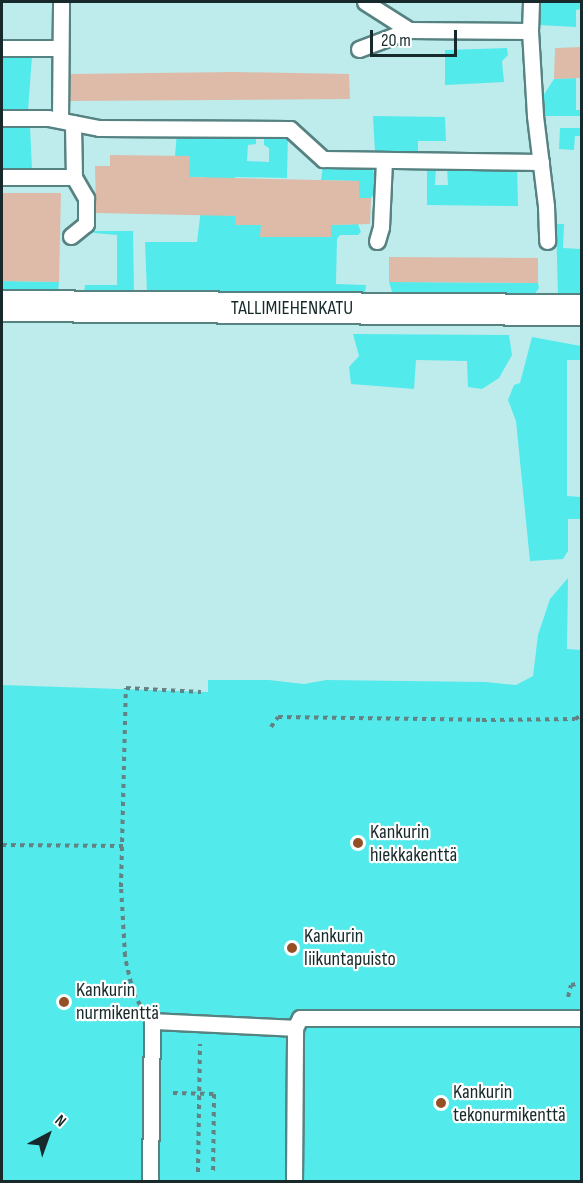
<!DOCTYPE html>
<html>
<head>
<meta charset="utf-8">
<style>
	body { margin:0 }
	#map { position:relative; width:583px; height:1183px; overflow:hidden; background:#beecec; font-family:"Sofia Sans Condensed",sans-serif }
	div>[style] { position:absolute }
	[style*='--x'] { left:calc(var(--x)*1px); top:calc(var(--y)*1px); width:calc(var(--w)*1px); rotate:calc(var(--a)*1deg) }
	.green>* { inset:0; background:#53eaec }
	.building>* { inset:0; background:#ddbba8 }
	.path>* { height:4px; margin-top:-2px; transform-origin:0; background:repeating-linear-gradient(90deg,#638283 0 4.5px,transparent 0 9px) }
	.roads { filter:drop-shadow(2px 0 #578282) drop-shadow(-2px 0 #578282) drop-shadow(0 2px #578282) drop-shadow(0 -2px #578282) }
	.service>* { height:15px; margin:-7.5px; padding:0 7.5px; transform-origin:7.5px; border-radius:7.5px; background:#fff }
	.minor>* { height:30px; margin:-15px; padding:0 15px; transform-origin:15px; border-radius:15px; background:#fff }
	.dots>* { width:16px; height:16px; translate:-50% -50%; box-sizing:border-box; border:3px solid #fff; border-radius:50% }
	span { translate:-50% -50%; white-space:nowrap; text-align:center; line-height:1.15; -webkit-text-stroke:4.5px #fff; paint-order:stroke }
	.street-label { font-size:20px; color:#17292a }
	.poi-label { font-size:20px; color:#17292a }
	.left { translate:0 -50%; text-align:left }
	.frame { position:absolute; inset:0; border:3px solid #17292a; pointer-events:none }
	.north { position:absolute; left:18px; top:1105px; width:60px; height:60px; -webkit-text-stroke:4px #fff; paint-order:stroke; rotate:41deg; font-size:16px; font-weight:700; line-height:24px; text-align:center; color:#17292a }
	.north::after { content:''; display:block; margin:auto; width:21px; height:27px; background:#17292a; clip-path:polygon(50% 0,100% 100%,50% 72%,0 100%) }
	.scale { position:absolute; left:370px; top:30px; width:87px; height:27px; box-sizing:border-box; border:3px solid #17292a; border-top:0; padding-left:8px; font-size:18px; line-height:21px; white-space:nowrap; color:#17292a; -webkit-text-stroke:4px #fff; paint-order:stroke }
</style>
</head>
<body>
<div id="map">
	<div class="green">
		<i style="clip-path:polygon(540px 2px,581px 2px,581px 9px,576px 10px,576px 27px,539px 25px)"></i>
		<i style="clip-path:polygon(507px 48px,508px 55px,502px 61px,504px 82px,445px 85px,445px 50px)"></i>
		<i style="clip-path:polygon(2px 56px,32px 56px,28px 111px,2px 111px)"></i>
		<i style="clip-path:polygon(576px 78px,576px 110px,581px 110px,581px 116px,542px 116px,543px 96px,554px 79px)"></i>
		<i style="clip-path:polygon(373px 116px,445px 117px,446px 141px,418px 141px,418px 154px,375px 153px)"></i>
		<i style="clip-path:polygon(2px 126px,30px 126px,32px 170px,2px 171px)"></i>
		<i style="clip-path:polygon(560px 128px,581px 128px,581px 136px,575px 136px,574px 150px,559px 149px)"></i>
		<i style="clip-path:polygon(177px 132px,256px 134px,256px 144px,248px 145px,247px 161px,269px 162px,269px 148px,264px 145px,264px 133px,288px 134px,287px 178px,235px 177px,236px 224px,261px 225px,261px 237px,331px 237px,331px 225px,358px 224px,361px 232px,358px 235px,340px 235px,337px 239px,336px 284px,366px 285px,365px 294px,147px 293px,145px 242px,197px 242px,205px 177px,189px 177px,189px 156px,175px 156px)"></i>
		<i style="clip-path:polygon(323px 165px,372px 168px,374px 173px,374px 194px,371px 198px,359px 198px,358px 181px,321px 180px)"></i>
		<i style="clip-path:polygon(432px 166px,436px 167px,435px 185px,448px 185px,447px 167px,517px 166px,518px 206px,427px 205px,427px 169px)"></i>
		<i style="clip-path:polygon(556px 224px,564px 224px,563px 248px,580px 249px,581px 296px,558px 295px)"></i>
		<i style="clip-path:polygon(94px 231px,133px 231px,134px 292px,84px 293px,85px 285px,117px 285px,117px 235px,94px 233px)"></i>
		<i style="clip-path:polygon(2px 281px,59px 282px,58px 292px,2px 292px)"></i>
		<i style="clip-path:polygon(389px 282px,538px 283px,539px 288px,534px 295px,393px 295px)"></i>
		<i style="clip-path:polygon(353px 334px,509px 335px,512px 355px,499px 378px,482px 389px,468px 387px,467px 361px,416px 360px,414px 389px,351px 384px,349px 367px,359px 356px)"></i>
		<i style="clip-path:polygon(532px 337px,581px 346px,581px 360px,567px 360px,567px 496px,581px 497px,581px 519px,568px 519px,568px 551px,563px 559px,530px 561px,516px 421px,508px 400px,514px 385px,520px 383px)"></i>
		<i style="clip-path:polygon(568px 578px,567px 649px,581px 650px,582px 661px,581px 1181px,2px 1182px,2px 685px,208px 692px,208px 680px,269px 680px,304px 684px,326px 680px,485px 682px,516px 685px,533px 676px,538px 635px,550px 599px)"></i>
	</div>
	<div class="building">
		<i style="clip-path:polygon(582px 47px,582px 78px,554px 79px,555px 48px)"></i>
		<i style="clip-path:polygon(234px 72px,349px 74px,350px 99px,70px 101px,70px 74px)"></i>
		<i style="clip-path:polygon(110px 155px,190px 156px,189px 177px,359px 181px,359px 198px,371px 198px,370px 224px,331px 225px,331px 237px,260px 237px,261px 225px,236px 225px,236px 216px,96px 213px,95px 166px,110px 166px)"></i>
		<i style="clip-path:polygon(2px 193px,61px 193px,59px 282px,2px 281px)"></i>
		<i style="clip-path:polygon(389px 257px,538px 258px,538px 283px,389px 282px)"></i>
	</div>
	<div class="path">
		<i style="--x:271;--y:727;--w:12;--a:-55"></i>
		<i style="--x:278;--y:717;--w:204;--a:0.8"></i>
		<i style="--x:482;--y:720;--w:93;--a:-0.6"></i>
		<i style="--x:575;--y:719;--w:8;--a:-30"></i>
		<i style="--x:2;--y:845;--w:121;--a:0.5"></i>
		<i style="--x:568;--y:997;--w:12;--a:-76"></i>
		<i style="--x:571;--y:985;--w:11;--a:-10"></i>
		<i style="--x:140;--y:1005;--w:15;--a:-118"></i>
		<i style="--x:133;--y:992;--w:37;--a:-103"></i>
		<i style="--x:125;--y:956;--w:69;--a:-93.3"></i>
		<i style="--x:121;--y:887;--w:199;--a:-88.6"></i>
		<i style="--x:126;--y:688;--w:75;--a:3.1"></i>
		<i style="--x:173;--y:1093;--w:41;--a:1.4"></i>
		<i style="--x:214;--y:1094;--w:78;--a:90.7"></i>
		<i style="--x:198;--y:1172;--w:128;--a:-89.1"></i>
	</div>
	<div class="roads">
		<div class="service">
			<i style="--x:365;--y:2;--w:52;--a:32.5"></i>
			<i style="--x:530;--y:31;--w:85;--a:86.6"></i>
			<i style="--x:535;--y:116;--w:91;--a:83"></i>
			<i style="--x:546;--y:206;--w:35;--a:88"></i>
			<i style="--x:2;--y:48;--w:58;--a:0"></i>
			<i style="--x:359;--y:49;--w:53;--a:-20.8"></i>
			<i style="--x:409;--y:30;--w:121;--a:0.5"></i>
			<i style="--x:530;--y:31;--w:29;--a:-88"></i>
			<i style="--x:2;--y:118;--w:46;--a:0"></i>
			<i style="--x:48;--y:118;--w:52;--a:11.1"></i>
			<i style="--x:99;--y:128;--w:191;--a:0.3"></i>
			<i style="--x:290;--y:129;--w:45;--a:42.3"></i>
			<i style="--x:323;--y:159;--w:218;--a:0.8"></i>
			<i style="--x:60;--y:120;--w:118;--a:-89.5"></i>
			<i style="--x:2;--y:177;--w:72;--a:0"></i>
			<i style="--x:74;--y:177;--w:54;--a:-91.1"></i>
			<i style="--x:71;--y:236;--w:19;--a:-39"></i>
			<i style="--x:86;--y:224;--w:26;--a:-90"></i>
			<i style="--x:86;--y:198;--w:24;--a:-120"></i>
			<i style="--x:377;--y:241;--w:15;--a:-74"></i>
			<i style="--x:381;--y:227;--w:67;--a:-87.4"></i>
			<i style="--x:150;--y:1182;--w:161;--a:-89.3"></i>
			<i style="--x:152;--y:1021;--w:143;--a:2.8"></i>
			<i style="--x:294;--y:1182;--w:154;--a:-89.6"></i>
			<i style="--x:295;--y:1028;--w:11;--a:-63"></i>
			<i style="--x:300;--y:1018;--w:282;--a:0"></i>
		</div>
		<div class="minor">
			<i style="--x:2;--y:306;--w:580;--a:0.4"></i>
		</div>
	</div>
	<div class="dots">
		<i style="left:358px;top:843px;background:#944f24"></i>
		<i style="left:292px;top:948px;background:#944f24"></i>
		<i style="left:64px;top:1002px;background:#944f24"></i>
		<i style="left:441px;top:1103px;background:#944f24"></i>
	</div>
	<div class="street-label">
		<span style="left:292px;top:308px">TALLIMIEHENKATU</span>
	</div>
	<div class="poi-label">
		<span class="left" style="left:370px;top:844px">Kankurin<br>hiekkakenttä</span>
		<span class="left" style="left:304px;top:948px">Kankurin<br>liikuntapuisto</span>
		<span class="left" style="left:76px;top:1002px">Kankurin<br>nurmikenttä</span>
		<span class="left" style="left:453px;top:1104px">Kankurin<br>tekonurmikenttä</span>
	</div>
	<div class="frame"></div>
	<div class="north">N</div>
	<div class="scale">20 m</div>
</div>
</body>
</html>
